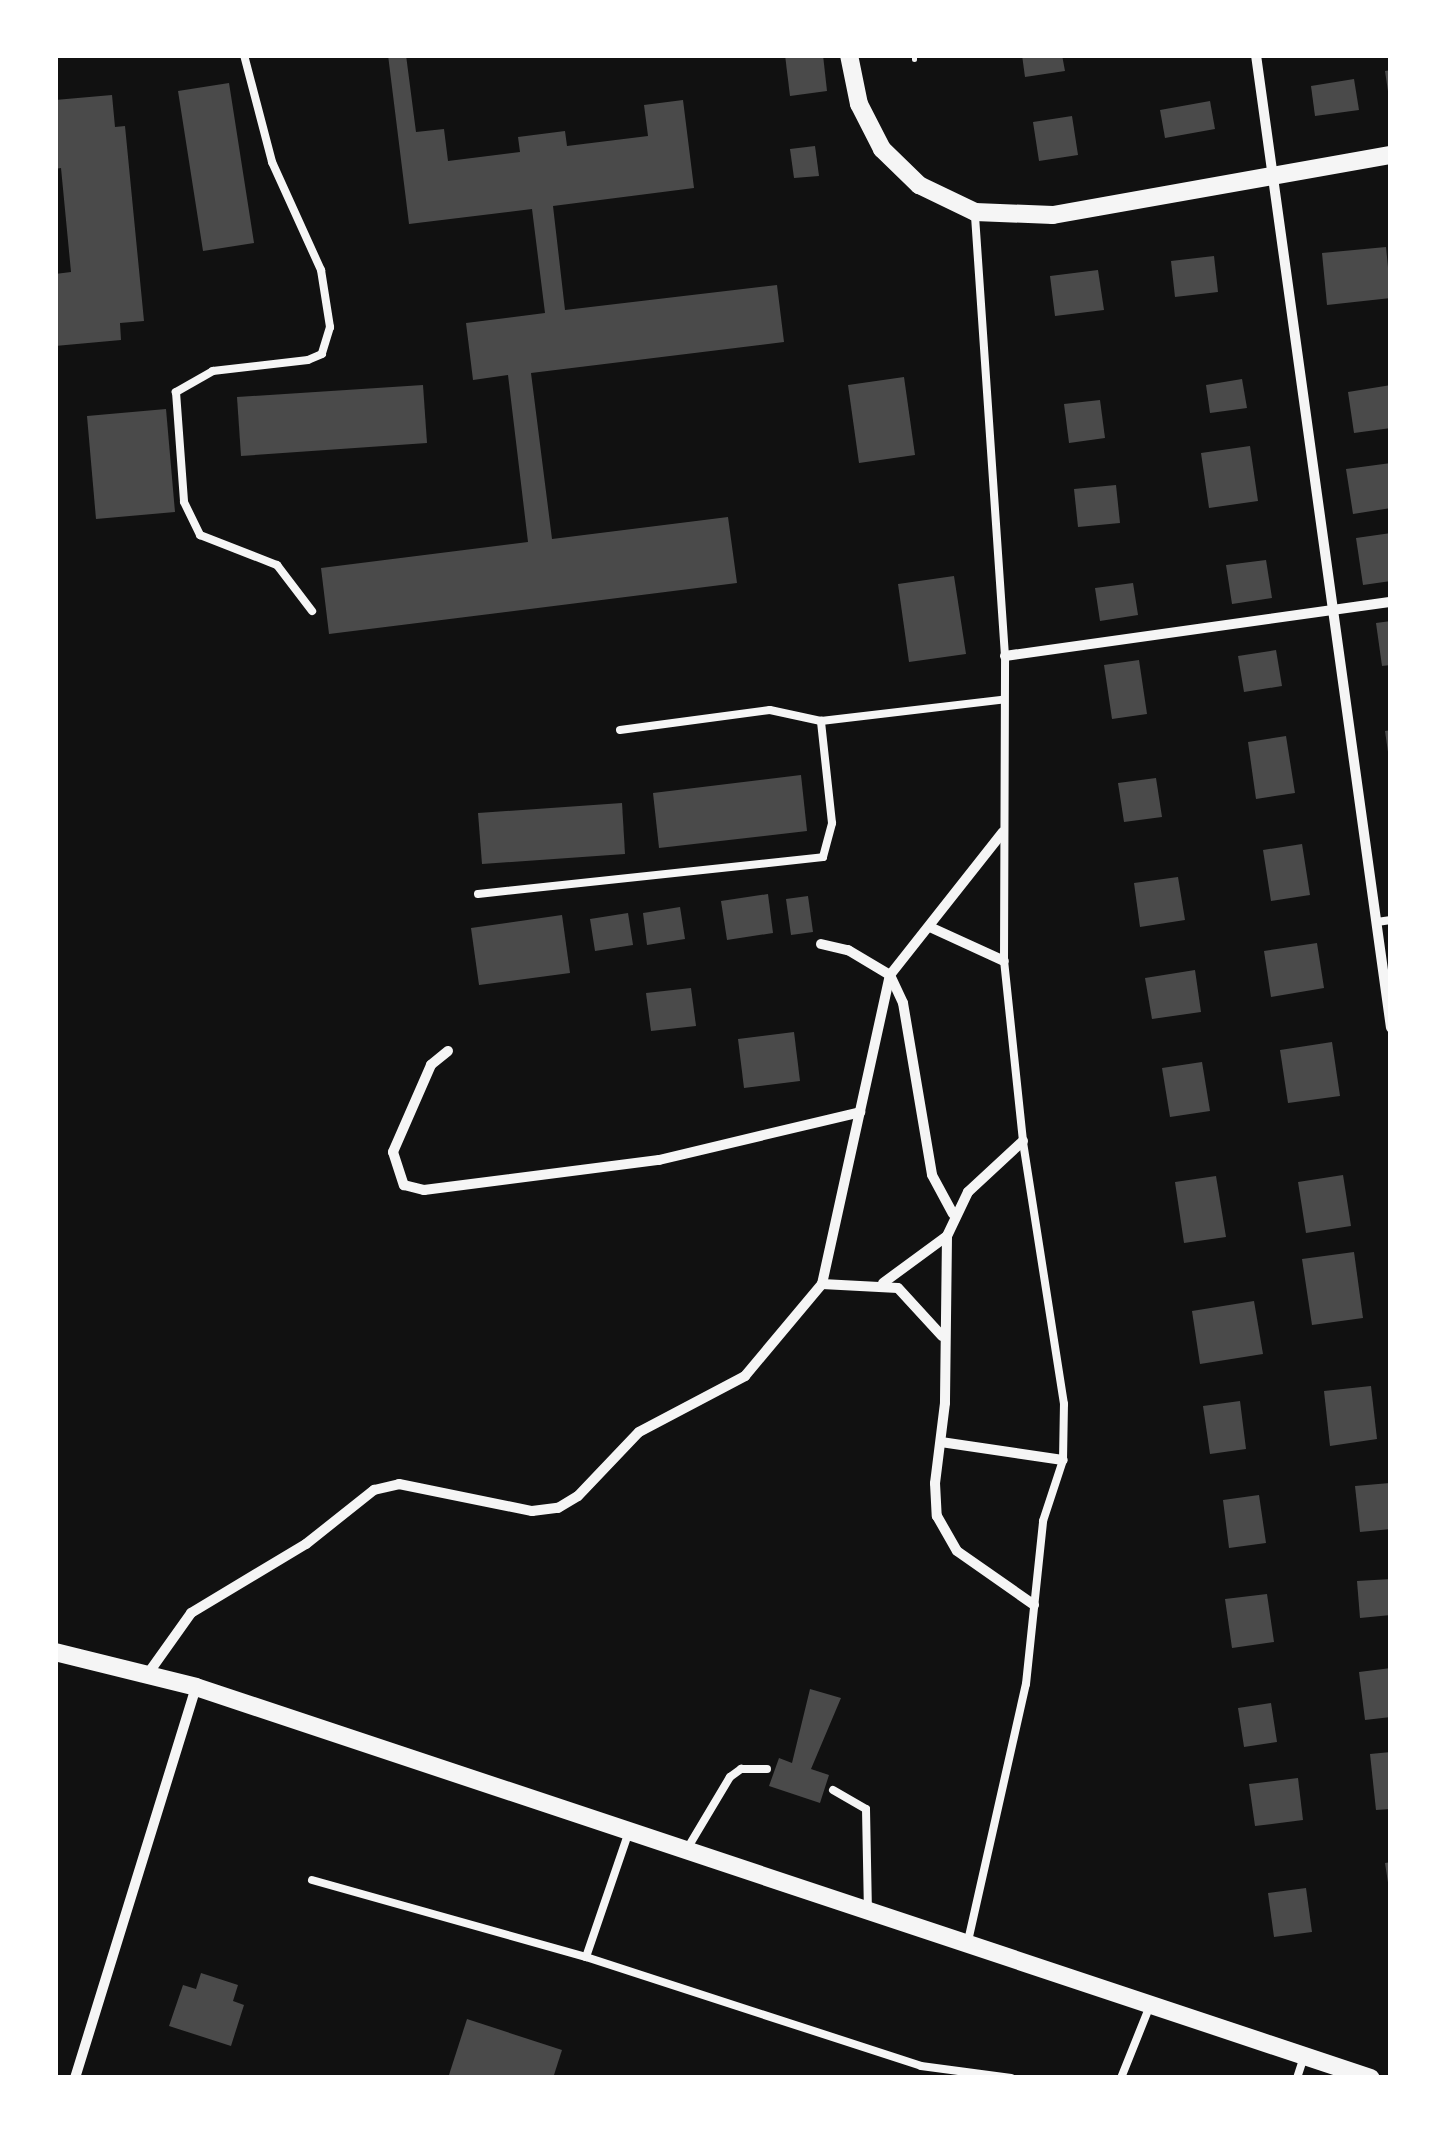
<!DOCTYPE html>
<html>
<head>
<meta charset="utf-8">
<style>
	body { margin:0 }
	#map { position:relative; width:1446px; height:2133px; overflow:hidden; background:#111; font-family:Barlow,sans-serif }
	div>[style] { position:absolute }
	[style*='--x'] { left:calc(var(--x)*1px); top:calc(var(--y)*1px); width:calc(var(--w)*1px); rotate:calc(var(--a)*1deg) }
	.building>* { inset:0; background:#4a4a4a }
	.path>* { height:5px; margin:-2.5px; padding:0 2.5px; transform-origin:2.5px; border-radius:2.5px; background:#f5f5f5 }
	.service>* { height:8px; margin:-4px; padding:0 4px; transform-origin:4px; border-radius:4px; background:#f5f5f5 }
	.minor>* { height:10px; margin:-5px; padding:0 5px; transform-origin:5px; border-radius:5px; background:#f5f5f5 }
	.tertiary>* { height:18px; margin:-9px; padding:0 9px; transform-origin:9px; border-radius:9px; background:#f5f5f5 }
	span { translate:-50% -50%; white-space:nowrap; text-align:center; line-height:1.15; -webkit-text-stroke:10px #fff; paint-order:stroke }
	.frame { position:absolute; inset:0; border:58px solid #fff; pointer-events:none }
</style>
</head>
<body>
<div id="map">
	<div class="building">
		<i style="clip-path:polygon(388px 55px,406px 55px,416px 132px,444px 129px,448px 161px,520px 152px,518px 137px,565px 131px,567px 146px,648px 136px,644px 105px,683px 100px,694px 188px,553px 206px,565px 310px,777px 285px,784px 342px,531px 373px,552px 539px,728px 517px,737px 583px,329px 634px,321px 568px,528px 542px,508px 375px,473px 380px,466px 323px,545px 313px,532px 209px,409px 224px)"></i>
		<i style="clip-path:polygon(785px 55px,823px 55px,827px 91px,790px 96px)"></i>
		<i style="clip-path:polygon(1022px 55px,1062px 55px,1065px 71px,1025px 77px)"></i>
		<i style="clip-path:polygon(1391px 70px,1391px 98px,1389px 98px,1385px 71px)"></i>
		<i style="clip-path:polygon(1354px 79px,1359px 110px,1315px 116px,1311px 86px)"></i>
		<i style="clip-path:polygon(229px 83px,254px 243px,203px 251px,178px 91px)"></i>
		<i style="clip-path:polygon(112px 95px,115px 127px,125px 126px,144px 321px,120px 323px,121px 340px,55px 346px,55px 274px,71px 272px,61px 168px,55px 169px,55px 100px)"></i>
		<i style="clip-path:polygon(1210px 101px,1215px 129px,1165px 138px,1160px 110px)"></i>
		<i style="clip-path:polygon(1072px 116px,1078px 155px,1039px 161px,1033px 122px)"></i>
		<i style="clip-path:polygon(815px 146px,819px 176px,794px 178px,790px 149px)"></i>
		<i style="clip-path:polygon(1386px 247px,1391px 298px,1327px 305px,1322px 253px)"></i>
		<i style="clip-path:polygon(1214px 256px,1218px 292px,1175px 297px,1171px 261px)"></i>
		<i style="clip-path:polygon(1098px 270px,1104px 310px,1055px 316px,1050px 276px)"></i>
		<i style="clip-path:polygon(904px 377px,915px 455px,859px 463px,848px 385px)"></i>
		<i style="clip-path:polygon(1242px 379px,1247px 408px,1210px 413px,1206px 385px)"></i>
		<i style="clip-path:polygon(423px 385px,427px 443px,241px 456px,237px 397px)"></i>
		<i style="clip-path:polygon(1391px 385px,1391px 428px,1354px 433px,1348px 392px)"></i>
		<i style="clip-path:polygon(1100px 400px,1105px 438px,1069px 443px,1064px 404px)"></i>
		<i style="clip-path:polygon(166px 409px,175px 512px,96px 519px,87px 416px)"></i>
		<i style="clip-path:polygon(1250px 446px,1258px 501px,1209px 508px,1201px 453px)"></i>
		<i style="clip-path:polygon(1391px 463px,1391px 508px,1353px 514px,1346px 469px)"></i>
		<i style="clip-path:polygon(1116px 485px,1120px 523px,1078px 527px,1074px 489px)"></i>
		<i style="clip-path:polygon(1391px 533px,1391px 581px,1363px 585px,1356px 538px)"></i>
		<i style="clip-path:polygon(1266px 560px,1272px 598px,1232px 604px,1226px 565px)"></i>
		<i style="clip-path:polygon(954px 576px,966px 654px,909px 662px,898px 584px)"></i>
		<i style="clip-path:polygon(1133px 583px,1138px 615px,1100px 621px,1095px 588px)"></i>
		<i style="clip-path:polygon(1391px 621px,1391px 665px,1382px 666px,1376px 623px)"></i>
		<i style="clip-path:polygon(1276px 650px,1282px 686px,1244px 692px,1238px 656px)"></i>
		<i style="clip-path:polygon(1139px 660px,1147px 714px,1112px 719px,1104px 665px)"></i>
		<i style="clip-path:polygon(1391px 730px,1391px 759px,1389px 759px,1385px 731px)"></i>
		<i style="clip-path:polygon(1286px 736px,1295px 793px,1256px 799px,1248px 742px)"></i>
		<i style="clip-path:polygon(801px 775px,807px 831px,659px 848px,653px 793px)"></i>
		<i style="clip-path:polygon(1156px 778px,1162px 817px,1124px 822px,1118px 783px)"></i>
		<i style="clip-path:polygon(622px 803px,625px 854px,482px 864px,478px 813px)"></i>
		<i style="clip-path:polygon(1302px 844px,1310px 895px,1271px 901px,1263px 850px)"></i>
		<i style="clip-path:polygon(1178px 877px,1185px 920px,1140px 927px,1134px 883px)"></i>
		<i style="clip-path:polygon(768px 894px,773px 933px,727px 940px,721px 901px)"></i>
		<i style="clip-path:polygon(808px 896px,813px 932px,791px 935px,786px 899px)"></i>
		<i style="clip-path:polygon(680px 907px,685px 939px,647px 945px,643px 913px)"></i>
		<i style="clip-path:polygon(628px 913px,633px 945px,595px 951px,590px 919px)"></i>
		<i style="clip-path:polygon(562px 915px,570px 973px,479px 985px,471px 928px)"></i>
		<i style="clip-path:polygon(1317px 943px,1324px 988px,1271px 997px,1264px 951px)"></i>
		<i style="clip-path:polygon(1195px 970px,1201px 1012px,1152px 1019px,1145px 978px)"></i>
		<i style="clip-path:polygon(691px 988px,696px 1026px,651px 1031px,646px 993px)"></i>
		<i style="clip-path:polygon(794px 1032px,800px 1081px,744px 1088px,738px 1039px)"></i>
		<i style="clip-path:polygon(1332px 1042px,1340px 1096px,1288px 1103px,1280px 1050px)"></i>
		<i style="clip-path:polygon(1202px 1062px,1210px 1111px,1170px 1117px,1162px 1068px)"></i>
		<i style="clip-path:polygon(1343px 1175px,1351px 1226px,1306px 1233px,1298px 1182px)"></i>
		<i style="clip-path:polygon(1216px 1176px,1226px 1237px,1184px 1243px,1175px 1182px)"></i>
		<i style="clip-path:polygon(1354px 1252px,1363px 1318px,1312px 1325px,1302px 1259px)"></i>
		<i style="clip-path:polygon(1254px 1301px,1263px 1354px,1200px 1364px,1192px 1311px)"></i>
		<i style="clip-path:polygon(1371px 1386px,1377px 1439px,1330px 1446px,1324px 1391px)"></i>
		<i style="clip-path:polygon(1240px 1401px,1246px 1449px,1210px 1454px,1203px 1406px)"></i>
		<i style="clip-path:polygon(1390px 1483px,1391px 1529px,1360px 1532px,1355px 1486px)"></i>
		<i style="clip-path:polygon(1259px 1495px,1266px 1543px,1229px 1548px,1223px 1500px)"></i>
		<i style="clip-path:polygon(1391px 1579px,1391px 1615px,1360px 1618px,1357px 1581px)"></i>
		<i style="clip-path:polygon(1267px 1594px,1274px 1642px,1232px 1648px,1225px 1599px)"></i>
		<i style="clip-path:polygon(1391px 1668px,1391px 1717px,1365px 1720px,1359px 1672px)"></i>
		<i style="clip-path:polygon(810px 1689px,841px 1698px,811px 1769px,829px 1775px,820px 1803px,769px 1786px,779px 1758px,792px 1763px)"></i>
		<i style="clip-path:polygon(1271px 1703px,1277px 1742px,1244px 1747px,1238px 1708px)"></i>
		<i style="clip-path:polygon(1391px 1752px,1391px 1809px,1376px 1810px,1370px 1754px)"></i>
		<i style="clip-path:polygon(1298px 1778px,1303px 1820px,1255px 1826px,1249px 1784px)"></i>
		<i style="clip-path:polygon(1391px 1862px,1391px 1889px,1389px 1889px,1385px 1863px)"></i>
		<i style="clip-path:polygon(1306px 1888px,1312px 1932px,1274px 1937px,1268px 1893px)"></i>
		<i style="clip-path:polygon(201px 1973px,238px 1985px,233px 2001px,244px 2005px,231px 2046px,169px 2026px,183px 1985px,196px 1989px)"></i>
		<i style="clip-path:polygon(467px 2019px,562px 2050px,553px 2078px,448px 2078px)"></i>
	</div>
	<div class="path">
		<i style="--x:914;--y:55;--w:4;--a:90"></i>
	</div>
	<div class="service">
		<i style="--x:244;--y:55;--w:111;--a:75.3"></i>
		<i style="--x:272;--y:162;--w:119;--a:65.6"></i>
		<i style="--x:321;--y:270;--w:58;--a:81"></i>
		<i style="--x:330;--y:327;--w:28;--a:107"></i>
		<i style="--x:322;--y:354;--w:15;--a:157"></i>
		<i style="--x:308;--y:360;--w:96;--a:173.4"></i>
		<i style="--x:213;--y:371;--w:43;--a:150.4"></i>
		<i style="--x:176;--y:392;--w:110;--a:85.8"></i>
		<i style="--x:184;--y:502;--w:37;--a:64"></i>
		<i style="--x:200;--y:535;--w:83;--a:21.3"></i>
		<i style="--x:277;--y:565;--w:58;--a:52.7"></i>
		<i style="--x:620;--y:730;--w:151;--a:-7.6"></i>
		<i style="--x:770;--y:710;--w:52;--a:12.2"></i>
		<i style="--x:821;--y:721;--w:181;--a:-6.7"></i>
		<i style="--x:478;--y:894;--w:347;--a:-6.1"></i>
		<i style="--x:823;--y:857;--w:35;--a:-75"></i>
		<i style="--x:832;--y:823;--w:103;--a:-96.2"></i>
		<i style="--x:1377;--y:922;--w:14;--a:-8"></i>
		<i style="--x:833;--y:1790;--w:38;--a:30"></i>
		<i style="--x:866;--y:1809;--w:100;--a:88.9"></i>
		<i style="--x:687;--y:1849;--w:84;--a:-59.2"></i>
		<i style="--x:730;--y:1777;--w:14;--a:-36"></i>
		<i style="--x:741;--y:1769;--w:26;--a:0"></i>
		<i style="--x:312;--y:1880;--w:285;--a:15.7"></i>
		<i style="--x:586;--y:1957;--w:352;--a:18"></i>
		<i style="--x:921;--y:2066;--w:91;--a:7.6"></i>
		<i style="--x:968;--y:1941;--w:263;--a:-77.3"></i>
		<i style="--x:1026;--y:1684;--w:164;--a:-84"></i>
		<i style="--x:1043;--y:1521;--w:64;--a:-71.8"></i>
		<i style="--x:1063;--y:1460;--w:56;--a:-89"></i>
		<i style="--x:1064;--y:1404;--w:266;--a:-98.9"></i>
		<i style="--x:1023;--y:1141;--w:181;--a:-96"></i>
		<i style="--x:1004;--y:961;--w:305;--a:-89.8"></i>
		<i style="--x:1005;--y:656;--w:445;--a:-93.9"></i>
		<i style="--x:586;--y:1957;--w:130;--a:-71.1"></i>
		<i style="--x:1121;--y:2078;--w:75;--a:-68.2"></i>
		<i style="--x:1297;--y:2078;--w:20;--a:-72"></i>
	</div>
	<div class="minor">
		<i style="--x:1256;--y:55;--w:982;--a:82.1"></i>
		<i style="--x:1005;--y:656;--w:390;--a:-8"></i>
		<i style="--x:932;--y:928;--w:79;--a:24.6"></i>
		<i style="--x:821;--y:944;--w:28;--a:13"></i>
		<i style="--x:848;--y:950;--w:49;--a:30.8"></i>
		<i style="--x:890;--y:975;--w:31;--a:65"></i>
		<i style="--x:903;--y:1003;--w:174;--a:80.4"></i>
		<i style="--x:932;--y:1175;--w:44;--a:61.7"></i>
		<i style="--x:448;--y:1051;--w:22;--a:141"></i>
		<i style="--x:431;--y:1065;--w:95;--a:113.6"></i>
		<i style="--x:393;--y:1152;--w:35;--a:72"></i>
		<i style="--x:404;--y:1185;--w:21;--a:14"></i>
		<i style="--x:424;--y:1190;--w:237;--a:-7.3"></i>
		<i style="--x:659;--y:1160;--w:207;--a:-13.4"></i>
		<i style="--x:1023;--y:1141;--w:75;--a:137.2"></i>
		<i style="--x:968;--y:1192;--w:49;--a:115.5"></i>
		<i style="--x:947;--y:1236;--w:167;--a:90.7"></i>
		<i style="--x:945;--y:1403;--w:81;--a:97.1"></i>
		<i style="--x:935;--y:1483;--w:33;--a:87"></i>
		<i style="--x:937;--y:1516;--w:40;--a:60.3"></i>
		<i style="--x:957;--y:1551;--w:94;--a:35"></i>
		<i style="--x:883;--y:1283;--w:79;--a:-36.3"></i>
		<i style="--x:822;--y:1284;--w:76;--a:3"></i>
		<i style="--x:898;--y:1288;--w:65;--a:47.5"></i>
		<i style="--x:941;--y:1442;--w:123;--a:8.4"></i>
		<i style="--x:147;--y:1675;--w:76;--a:-54.6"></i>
		<i style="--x:191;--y:1613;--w:134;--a:-31"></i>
		<i style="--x:306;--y:1544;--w:87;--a:-38.5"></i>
		<i style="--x:374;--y:1490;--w:26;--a:-13"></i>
		<i style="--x:399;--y:1484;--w:136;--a:11.5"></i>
		<i style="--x:532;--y:1511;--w:26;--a:-7"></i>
		<i style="--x:558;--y:1508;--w:23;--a:-31"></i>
		<i style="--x:578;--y:1496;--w:88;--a:-46.4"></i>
		<i style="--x:639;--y:1432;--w:120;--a:-27.8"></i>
		<i style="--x:745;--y:1376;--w:120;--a:-50.1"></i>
		<i style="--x:822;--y:1284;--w:316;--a:-77.6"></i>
		<i style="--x:890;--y:975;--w:182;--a:-51.7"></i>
		<i style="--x:75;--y:2078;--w:409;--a:-72.8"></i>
	</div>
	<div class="tertiary">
		<i style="--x:849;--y:55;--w:50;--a:78.5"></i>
		<i style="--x:859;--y:104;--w:51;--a:62.9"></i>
		<i style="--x:882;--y:149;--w:52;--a:44.2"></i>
		<i style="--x:919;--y:185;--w:62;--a:25.7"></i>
		<i style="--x:975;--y:212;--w:78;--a:2.2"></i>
		<i style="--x:1053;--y:215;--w:343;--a:-10.1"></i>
		<i style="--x:55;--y:1652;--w:145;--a:13.9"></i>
		<i style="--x:196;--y:1687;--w:1238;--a:18.41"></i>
	</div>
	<div class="frame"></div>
</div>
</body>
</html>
